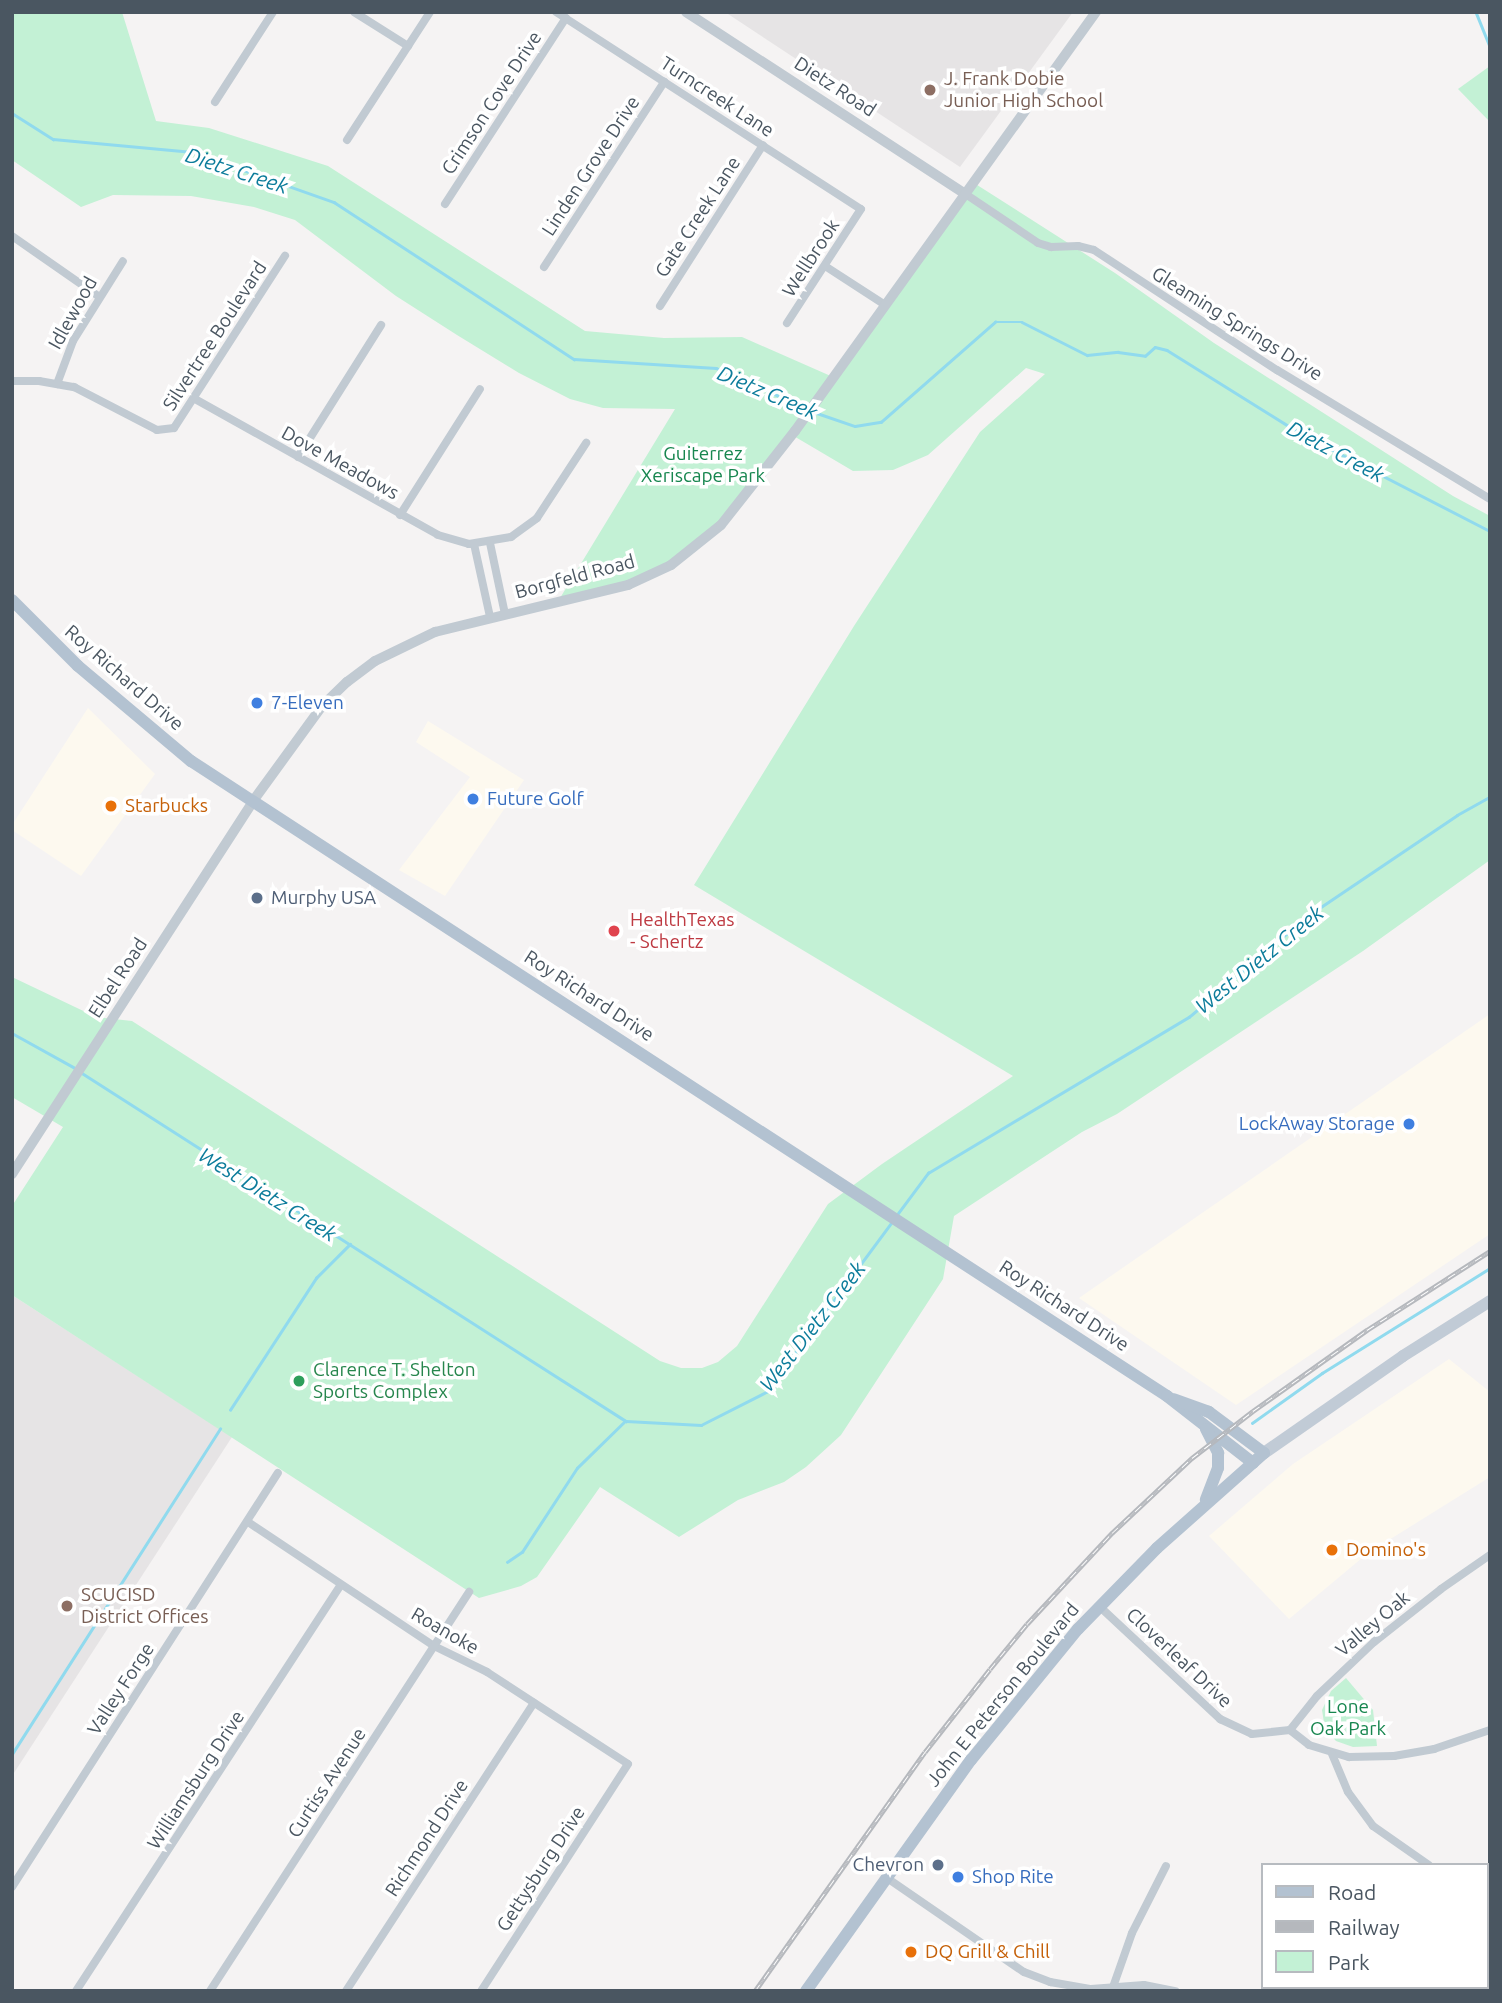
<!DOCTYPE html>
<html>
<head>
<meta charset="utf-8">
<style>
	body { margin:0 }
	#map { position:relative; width:1502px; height:2003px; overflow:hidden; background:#f5f3f3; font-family:Ubuntu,sans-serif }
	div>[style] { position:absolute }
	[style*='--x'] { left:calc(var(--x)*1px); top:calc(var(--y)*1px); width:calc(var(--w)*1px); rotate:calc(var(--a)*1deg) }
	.commercial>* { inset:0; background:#fdf9ef }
	.education>* { inset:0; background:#e6e4e5 }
	.green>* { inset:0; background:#c3f1d5 }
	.stream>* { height:2.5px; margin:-1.25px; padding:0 1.25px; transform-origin:1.25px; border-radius:1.25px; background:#90daee }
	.minor>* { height:8px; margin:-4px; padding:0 4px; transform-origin:4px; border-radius:4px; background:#c1cad2 }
	.tertiary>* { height:10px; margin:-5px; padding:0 5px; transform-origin:5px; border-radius:5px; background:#c1cad2 }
	.secondary>* { height:12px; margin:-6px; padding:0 6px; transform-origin:6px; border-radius:6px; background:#c1cbd6 }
	.primary>* { height:12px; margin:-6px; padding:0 6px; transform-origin:6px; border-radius:6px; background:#b3c2d1 }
	.rail>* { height:5px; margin-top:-2.5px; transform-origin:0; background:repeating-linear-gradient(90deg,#fff 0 8px,#b5b8bd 0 16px); box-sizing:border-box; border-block:2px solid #b5b8bd }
	.dots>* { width:19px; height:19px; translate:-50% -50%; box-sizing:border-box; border:4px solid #fff; border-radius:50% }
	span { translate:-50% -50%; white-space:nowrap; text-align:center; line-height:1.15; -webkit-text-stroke:7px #fff; paint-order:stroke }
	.education-label { font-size:19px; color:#785e54 }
	.left { translate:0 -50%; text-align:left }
	.street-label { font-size:19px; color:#4a5661 }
	.park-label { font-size:19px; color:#17864f }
	.shop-label { font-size:19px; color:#366cbe }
	.right { translate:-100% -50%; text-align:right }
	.food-label { font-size:19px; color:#c56008 }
	.service-label { font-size:19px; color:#4e5e75 }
	.health-label { font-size:19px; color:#be3a42 }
	.leisure-label { font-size:19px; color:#27864d }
	.water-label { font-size:21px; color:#0c7c9b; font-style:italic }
	.frame { position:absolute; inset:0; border:14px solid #4a5661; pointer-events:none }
	.legend { position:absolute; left:1261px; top:1863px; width:228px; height:126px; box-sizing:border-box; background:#fff; border:2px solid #b7bbc0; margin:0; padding:9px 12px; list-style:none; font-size:21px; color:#4a5661 }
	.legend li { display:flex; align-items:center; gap:14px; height:35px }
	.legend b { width:35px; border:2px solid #b7bbc0 }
</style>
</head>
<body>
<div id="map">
	<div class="commercial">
		<i style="clip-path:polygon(88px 708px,155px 774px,81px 876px,12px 830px,12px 825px)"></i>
		<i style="clip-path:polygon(428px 721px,524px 780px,445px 896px,399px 870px,470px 777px,416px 742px)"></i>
		<i style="clip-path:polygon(1490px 1014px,1490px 1234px,1236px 1405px,1079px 1298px)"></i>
		<i style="clip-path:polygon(1449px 1359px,1490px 1392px,1490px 1477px,1368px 1553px,1289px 1619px,1209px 1536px,1293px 1464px)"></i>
	</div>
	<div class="education">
		<i style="clip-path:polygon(725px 12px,1073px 12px,960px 167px)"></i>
		<i style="clip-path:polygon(12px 1295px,232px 1437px,12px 1776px)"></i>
	</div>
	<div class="green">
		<i style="clip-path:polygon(12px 12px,122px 12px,156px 121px,209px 128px,328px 166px,585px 331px,664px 338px,742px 337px,833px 377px,974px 183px,1115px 273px,1214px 343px,1453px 496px,1490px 516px,1490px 860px,1363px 951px,1117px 1114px,1082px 1132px,954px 1216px,943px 1279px,841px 1435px,806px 1467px,784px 1482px,738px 1500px,679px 1537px,600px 1487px,537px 1577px,521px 1586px,479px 1598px,12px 1295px,12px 1206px,63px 1127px,12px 1097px,12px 977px,96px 1017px,132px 1021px,660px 1361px,681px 1368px,702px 1368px,718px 1362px,737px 1346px,828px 1204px,882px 1164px,1013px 1076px,694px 885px,854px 626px,980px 432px,1045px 374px,1026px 368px,928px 455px,893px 470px,853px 471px,792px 435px,738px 506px,662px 570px,557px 603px,675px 409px,603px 408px,570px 399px,519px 373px,457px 335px,396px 296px,295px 220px,254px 207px,191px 196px,113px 195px,81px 207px,12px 160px)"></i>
		<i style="clip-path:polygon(1490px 66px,1490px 122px,1458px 89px)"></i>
		<i style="clip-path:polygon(1346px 1678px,1373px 1710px,1377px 1746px,1353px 1747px,1336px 1741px,1325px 1729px,1322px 1710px,1331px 1691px)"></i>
	</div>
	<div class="stream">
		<i style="--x:1476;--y:12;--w:38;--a:68"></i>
		<i style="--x:12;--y:113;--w:49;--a:32.4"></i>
		<i style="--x:53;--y:139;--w:140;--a:5.3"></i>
		<i style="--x:192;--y:152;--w:151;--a:19.4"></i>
		<i style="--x:334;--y:202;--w:287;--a:33.2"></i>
		<i style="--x:574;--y:359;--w:142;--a:3.6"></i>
		<i style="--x:716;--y:368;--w:101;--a:24"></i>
		<i style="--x:814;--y:412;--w:43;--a:18.9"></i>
		<i style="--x:855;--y:426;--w:26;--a:-9"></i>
		<i style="--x:881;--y:422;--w:152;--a:-41.3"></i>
		<i style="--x:995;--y:322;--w:27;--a:0"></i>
		<i style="--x:1022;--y:322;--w:73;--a:26.9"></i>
		<i style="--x:1087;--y:355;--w:31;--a:-6"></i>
		<i style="--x:1118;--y:352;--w:27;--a:8"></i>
		<i style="--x:1145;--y:356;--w:13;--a:-42"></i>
		<i style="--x:1155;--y:347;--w:12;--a:14"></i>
		<i style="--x:1167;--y:350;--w:155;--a:32"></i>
		<i style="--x:1298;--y:432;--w:216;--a:27.3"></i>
		<i style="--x:12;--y:1033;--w:74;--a:29"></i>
		<i style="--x:82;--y:1073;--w:646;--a:32.61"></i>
		<i style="--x:626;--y:1421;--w:75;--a:3.1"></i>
		<i style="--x:701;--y:1425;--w:73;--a:-26.9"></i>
		<i style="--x:766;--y:1392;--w:212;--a:-53.5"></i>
		<i style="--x:896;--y:1216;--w:54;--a:-53.3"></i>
		<i style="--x:928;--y:1173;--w:304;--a:-30.9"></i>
		<i style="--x:1189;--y:1017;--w:154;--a:-40.5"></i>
		<i style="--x:1306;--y:917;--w:182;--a:-34"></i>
		<i style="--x:1457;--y:815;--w:38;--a:-29"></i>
		<i style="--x:230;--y:1410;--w:158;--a:-56.9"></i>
		<i style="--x:316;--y:1278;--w:48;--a:-45"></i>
		<i style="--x:1252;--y:1423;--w:86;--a:-35.5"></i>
		<i style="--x:1322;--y:1373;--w:198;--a:-32"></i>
		<i style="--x:507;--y:1562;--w:18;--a:-34"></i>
		<i style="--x:522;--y:1552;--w:100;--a:-56.8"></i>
		<i style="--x:577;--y:1468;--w:67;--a:-44.4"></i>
		<i style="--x:12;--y:1754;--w:386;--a:-57.4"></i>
	</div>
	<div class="minor">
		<i style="--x:354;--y:12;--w:64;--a:32.2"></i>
		<i style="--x:556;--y:12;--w:363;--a:32.9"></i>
		<i style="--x:861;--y:209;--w:136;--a:123"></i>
		<i style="--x:215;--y:102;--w:107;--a:-57.2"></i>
		<i style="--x:347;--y:140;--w:153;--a:-57"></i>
		<i style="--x:964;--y:193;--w:89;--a:34"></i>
		<i style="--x:1038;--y:243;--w:14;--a:17"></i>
		<i style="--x:1051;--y:247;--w:27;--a:-2"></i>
		<i style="--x:1078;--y:246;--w:16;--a:14"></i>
		<i style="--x:1094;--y:250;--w:219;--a:33.3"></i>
		<i style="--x:1277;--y:370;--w:249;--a:31.2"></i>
		<i style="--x:445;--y:204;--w:222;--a:-57"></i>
		<i style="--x:12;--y:236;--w:105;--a:34.9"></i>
		<i style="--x:825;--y:266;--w:72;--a:33"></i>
		<i style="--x:544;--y:267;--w:221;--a:-57"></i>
		<i style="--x:660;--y:306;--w:191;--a:-57.4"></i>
		<i style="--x:12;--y:381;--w:27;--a:0"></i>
		<i style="--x:39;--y:381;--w:36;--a:10"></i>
		<i style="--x:74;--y:387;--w:93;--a:27.4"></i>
		<i style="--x:157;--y:430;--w:17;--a:-7"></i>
		<i style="--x:174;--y:428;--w:205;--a:-57.2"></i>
		<i style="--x:57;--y:384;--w:46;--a:-69.6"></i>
		<i style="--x:73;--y:341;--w:94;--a:-58"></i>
		<i style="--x:195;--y:399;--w:278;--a:29.2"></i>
		<i style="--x:438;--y:535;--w:32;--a:16"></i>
		<i style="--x:469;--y:544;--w:43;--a:-9.5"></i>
		<i style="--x:511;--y:537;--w:32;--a:-36"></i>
		<i style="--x:537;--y:518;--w:90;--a:-56.8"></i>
		<i style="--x:298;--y:457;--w:156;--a:-57.8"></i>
		<i style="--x:400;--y:515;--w:149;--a:-57.6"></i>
		<i style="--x:490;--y:543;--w:73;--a:78.1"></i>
		<i style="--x:474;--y:544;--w:75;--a:77.6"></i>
		<i style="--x:248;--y:1522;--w:224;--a:33.7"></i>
		<i style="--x:434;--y:1646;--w:59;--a:26.1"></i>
		<i style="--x:487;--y:1672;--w:168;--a:33.1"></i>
		<i style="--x:628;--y:1764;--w:270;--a:122.9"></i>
		<i style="--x:1099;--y:1606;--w:166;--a:43"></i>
		<i style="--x:1220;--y:1719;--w:35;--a:25"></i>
		<i style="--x:1252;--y:1734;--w:38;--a:-6"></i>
		<i style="--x:1290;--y:1730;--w:24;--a:38"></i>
		<i style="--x:1309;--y:1745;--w:42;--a:16.7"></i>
		<i style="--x:1349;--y:1757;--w:45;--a:-1.3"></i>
		<i style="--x:1394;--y:1756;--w:41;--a:-9.9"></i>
		<i style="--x:1434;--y:1749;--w:59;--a:-18.7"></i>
		<i style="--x:1290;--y:1730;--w:43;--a:-51.5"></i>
		<i style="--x:1317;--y:1696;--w:79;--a:-43.5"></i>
		<i style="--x:1374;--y:1642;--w:85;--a:-38.3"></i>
		<i style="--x:1441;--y:1589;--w:60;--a:-34.8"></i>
		<i style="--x:1332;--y:1754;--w:41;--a:67.2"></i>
		<i style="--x:1348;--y:1792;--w:42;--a:53.7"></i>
		<i style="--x:1373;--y:1826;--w:68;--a:34.9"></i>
		<i style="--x:887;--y:1878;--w:166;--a:34.5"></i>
		<i style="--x:1024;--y:1972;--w:28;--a:21"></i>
		<i style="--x:1050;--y:1982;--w:42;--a:9.7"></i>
		<i style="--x:1091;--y:1989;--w:53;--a:-4.3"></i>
		<i style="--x:1144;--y:1985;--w:32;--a:11"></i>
		<i style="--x:12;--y:1887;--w:492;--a:-57.3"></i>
		<i style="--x:1486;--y:1903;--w:4;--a:27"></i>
		<i style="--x:1113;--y:1987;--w:57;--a:-70.6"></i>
		<i style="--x:1132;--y:1933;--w:75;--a:-63.1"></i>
		<i style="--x:76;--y:1991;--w:485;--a:-56.9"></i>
		<i style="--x:210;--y:1991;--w:476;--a:-57"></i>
		<i style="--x:346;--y:1991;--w:344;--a:-56.9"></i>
		<i style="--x:1266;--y:1991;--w:4;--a:-76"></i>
		<i style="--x:1403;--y:1991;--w:4;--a:-63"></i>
	</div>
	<div class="tertiary">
		<i style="--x:686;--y:12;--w:332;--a:33.1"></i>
		<i style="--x:12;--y:1174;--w:444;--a:-57.1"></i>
		<i style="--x:253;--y:801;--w:117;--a:-54"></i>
		<i style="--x:322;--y:706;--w:35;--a:-44"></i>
		<i style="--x:347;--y:682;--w:35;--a:-37"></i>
		<i style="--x:375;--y:661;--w:67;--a:-25.8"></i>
		<i style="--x:435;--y:632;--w:199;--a:-13.7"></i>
		<i style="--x:628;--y:585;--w:47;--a:-24.9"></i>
		<i style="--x:671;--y:565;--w:64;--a:-38.7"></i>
		<i style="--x:721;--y:525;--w:120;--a:-51.8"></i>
		<i style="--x:795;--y:431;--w:516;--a:-54.31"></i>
	</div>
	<div class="secondary">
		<i style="--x:1264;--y:1453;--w:169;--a:-34.9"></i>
		<i style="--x:1403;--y:1356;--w:103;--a:-32.3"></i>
	</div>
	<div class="primary">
		<i style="--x:12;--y:600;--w:93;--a:45"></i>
		<i style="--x:78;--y:666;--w:148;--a:40.1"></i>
		<i style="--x:191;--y:761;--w:1164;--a:33.05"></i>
		<i style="--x:1167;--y:1396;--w:109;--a:37.9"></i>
		<i style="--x:1206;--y:1429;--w:27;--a:63"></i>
		<i style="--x:1218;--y:1453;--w:15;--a:90"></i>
		<i style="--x:1218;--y:1468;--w:34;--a:111"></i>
		<i style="--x:806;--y:1991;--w:284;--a:-54.5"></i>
		<i style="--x:971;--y:1760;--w:169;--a:-50.8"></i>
		<i style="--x:1078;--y:1629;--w:113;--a:-45.7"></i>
		<i style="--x:1157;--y:1548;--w:143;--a:-41.6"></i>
		<i style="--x:1264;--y:1453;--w:69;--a:-143.3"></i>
		<i style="--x:1209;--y:1412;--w:37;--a:-160"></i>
	</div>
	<div class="rail">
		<i style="--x:755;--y:1991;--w:293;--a:-54.6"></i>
		<i style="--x:925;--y:1752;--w:105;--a:-51.9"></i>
		<i style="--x:990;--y:1669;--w:58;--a:-50.6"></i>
		<i style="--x:1027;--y:1624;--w:125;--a:-47"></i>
		<i style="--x:1112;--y:1533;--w:110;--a:-43.2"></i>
		<i style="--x:1192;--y:1458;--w:77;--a:-37.6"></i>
		<i style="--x:1253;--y:1411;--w:140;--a:-35.4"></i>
		<i style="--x:1367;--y:1330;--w:146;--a:-32.7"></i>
	</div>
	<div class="dots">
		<i style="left:930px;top:90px;background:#8d6e63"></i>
		<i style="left:257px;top:703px;background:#3f7fe0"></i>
		<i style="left:473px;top:799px;background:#3f7fe0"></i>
		<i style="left:111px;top:806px;background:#e8710a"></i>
		<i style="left:257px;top:898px;background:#5c6f8a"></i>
		<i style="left:614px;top:931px;background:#e0444e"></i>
		<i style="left:1409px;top:1124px;background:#3f7fe0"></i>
		<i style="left:299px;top:1381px;background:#2e9e5b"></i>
		<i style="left:1332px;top:1550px;background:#e8710a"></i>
		<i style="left:67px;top:1606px;background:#8d6e63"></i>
		<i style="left:938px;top:1865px;background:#5c6f8a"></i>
		<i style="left:958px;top:1877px;background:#3f7fe0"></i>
		<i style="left:911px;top:1952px;background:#e8710a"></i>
	</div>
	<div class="education-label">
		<span class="left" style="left:944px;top:90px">J. Frank Dobie<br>Junior High School</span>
		<span class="left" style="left:81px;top:1606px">SCUCISD<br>District Offices</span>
	</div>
	<div class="street-label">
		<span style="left:835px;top:87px;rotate:33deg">Dietz Road</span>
		<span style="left:717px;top:97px;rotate:33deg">Turncreek Lane</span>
		<span style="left:492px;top:103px;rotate:-57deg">Crimson Cove Drive</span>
		<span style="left:591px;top:166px;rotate:-57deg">Linden Grove Drive</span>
		<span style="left:698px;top:217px;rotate:-57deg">Gate Creek Lane</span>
		<span style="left:811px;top:258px;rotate:-57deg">Wellbrook</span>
		<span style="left:73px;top:313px;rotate:-61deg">Idlewood</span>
		<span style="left:1237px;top:324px;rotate:32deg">Gleaming Springs Drive</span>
		<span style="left:215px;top:336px;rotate:-57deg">Silvertree Boulevard</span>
		<span style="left:340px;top:463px;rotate:29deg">Dove Meadows</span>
		<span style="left:575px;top:577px;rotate:-15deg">Borgfeld Road</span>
		<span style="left:124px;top:678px;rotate:41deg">Roy Richard Drive</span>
		<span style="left:118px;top:978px;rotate:-57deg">Elbel Road</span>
		<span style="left:589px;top:996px;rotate:33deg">Roy Richard Drive</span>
		<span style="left:1064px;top:1306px;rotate:33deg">Roy Richard Drive</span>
		<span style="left:1373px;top:1624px;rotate:-40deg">Valley Oak</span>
		<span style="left:445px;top:1631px;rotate:30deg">Roanoke</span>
		<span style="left:1179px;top:1658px;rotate:43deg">Cloverleaf Drive</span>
		<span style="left:121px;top:1689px;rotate:-57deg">Valley Forge</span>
		<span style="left:1003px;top:1695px;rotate:-51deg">John E Peterson Boulevard</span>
		<span style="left:196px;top:1780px;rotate:-57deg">Williamsburg Drive</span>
		<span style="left:327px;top:1783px;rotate:-57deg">Curtiss Avenue</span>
		<span style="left:427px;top:1838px;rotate:-57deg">Richmond Drive</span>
		<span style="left:541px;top:1869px;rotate:-57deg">Gettysburg Drive</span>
	</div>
	<div class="park-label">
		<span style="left:703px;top:465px">Guiterrez<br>Xeriscape Park</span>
		<span style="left:1348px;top:1718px">Lone<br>Oak Park</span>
	</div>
	<div class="shop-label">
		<span class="left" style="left:271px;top:703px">7-Eleven</span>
		<span class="left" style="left:487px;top:799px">Future Golf</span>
		<span class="right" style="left:1395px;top:1124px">LockAway Storage</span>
		<span class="left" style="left:972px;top:1877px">Shop Rite</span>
	</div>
	<div class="food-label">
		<span class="left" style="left:125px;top:806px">Starbucks</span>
		<span class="left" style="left:1346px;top:1550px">Domino's</span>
		<span class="left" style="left:925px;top:1952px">DQ Grill &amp; Chill</span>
	</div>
	<div class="service-label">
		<span class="left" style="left:271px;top:898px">Murphy USA</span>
		<span class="right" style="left:924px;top:1865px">Chevron</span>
	</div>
	<div class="health-label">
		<span class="left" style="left:630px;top:931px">HealthTexas<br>- Schertz</span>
	</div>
	<div class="leisure-label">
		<span class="left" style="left:313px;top:1381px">Clarence T. Shelton<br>Sports Complex</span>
	</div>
	<div class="water-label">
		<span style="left:237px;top:170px;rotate:18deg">Dietz Creek</span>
		<span style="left:768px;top:392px;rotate:23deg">Dietz Creek</span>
		<span style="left:1336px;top:451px;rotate:28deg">Dietz Creek</span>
		<span style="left:1259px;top:959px;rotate:-39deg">West Dietz Creek</span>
		<span style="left:268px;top:1194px;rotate:32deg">West Dietz Creek</span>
		<span style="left:812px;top:1326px;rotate:-52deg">West Dietz Creek</span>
	</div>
	<div class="frame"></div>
	<ul class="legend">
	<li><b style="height:9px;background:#b3c2d1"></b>Road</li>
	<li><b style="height:9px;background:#b5b8bd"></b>Railway</li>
	<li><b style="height:19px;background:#c3f1d5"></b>Park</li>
	</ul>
</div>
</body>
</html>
